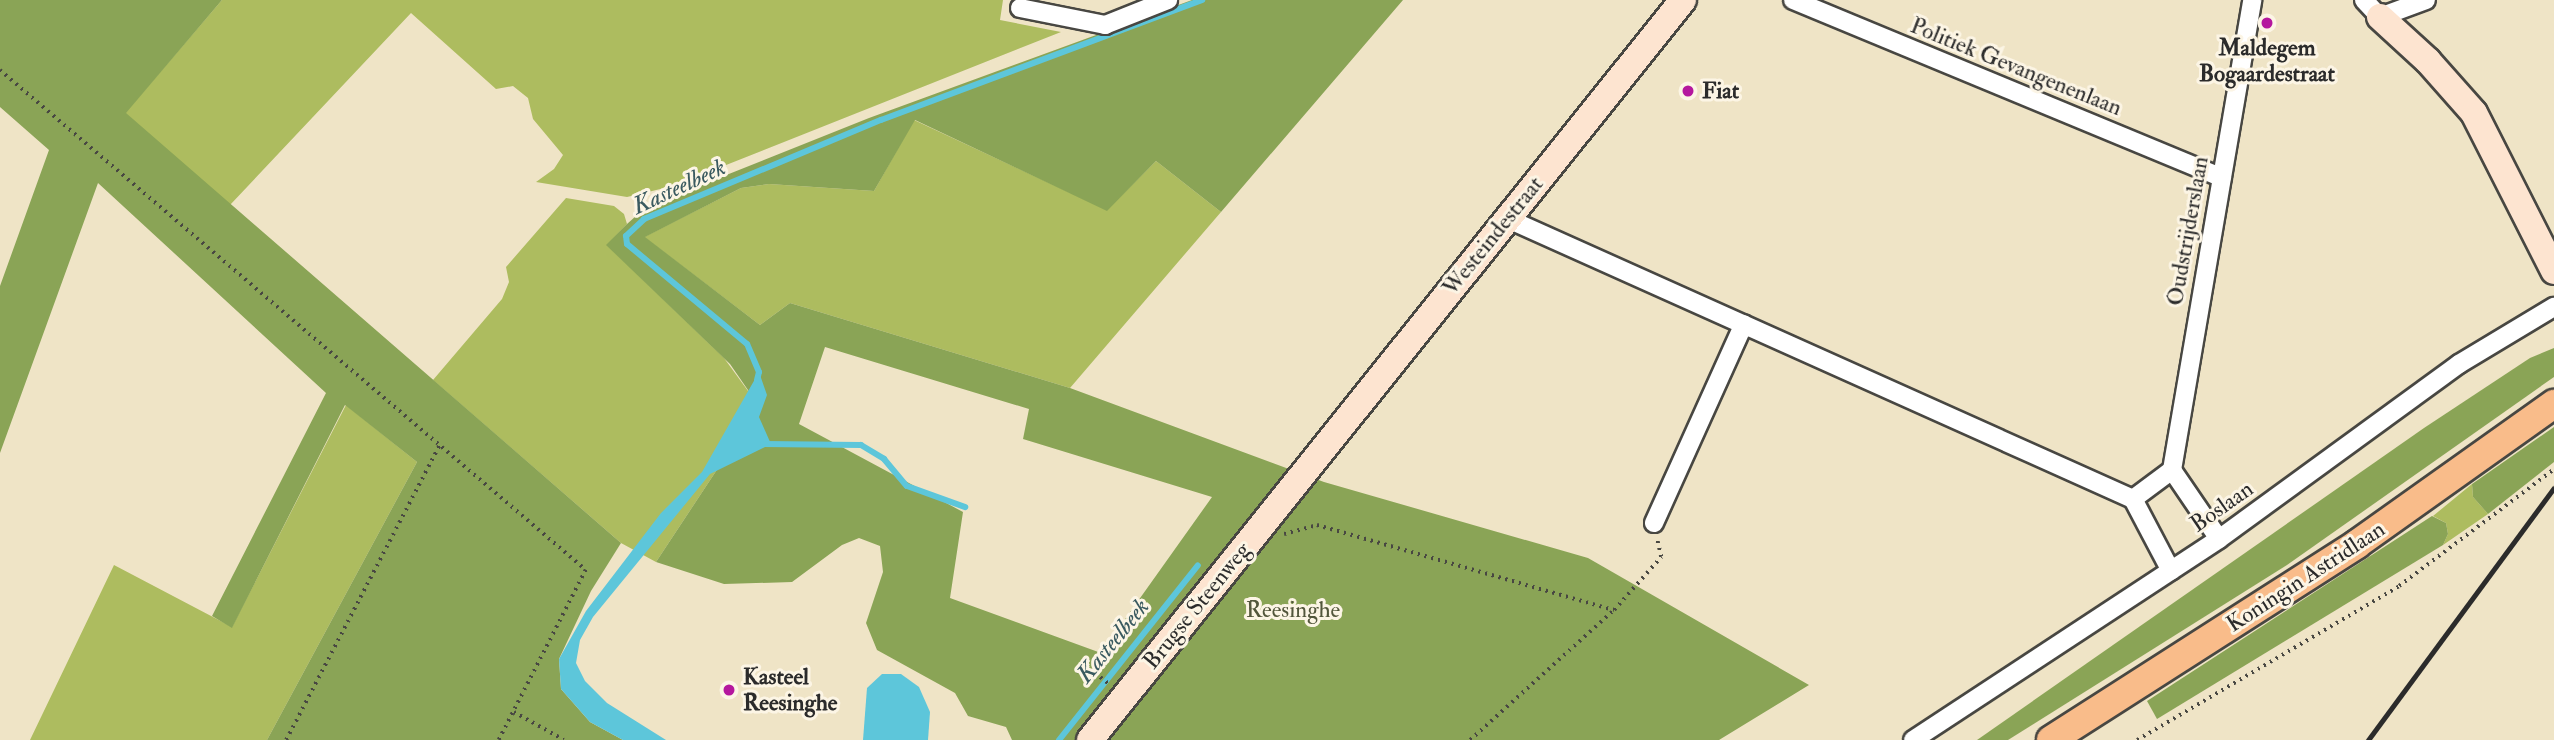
<!DOCTYPE html>
<html>
<head>
<meta charset="utf-8">
<style>
	body { margin:0 }
	#map { position:relative; width:2554px; height:740px; overflow:hidden; background:#efe4c6; font-family:"IM FELL Double Pica",serif }
	div>[style] { position:absolute }
	[style*='--x'] { left:calc(var(--x)*1px); top:calc(var(--y)*1px); width:calc(var(--w)*1px); rotate:calc(var(--a)*1deg) }
	.green>* { inset:0; background:#adbc5f }
	.forest>* { inset:0; background:#8aa456 }
	.water>* { inset:0; background:#5dc6da }
	.stream>* { height:6px; margin:-3px; padding:0 3px; transform-origin:3px; border-radius:3px; background:#5dc6da }
	.path>* { height:3.5px; margin-top:-1.75px; transform-origin:0; background:repeating-linear-gradient(90deg,#484742 0 2px,transparent 0 7px) }
	.roads { filter:drop-shadow(2px 0 #484742) drop-shadow(-2px 0 #484742) drop-shadow(0 2px #484742) drop-shadow(0 -2px #484742) }
	.street>* { height:18px; margin:-9px; padding:0 9px; transform-origin:9px; border-radius:9px; background:#fff }
	.secondary>* { height:26px; margin:-13px; padding:0 13px; transform-origin:13px; border-radius:13px; background:#fde4d0 }
	.primary>* { height:28px; margin:-14px; padding:0 14px; transform-origin:14px; border-radius:14px; background:#f9bc8a }
	.rail>* { height:5px; margin:-2.5px; padding:0 2.5px; transform-origin:2.5px; border-radius:2.5px; background:#2b2b2b }
	.dots>* { width:19px; height:19px; translate:-50% -50%; box-sizing:border-box; border:4px solid #fcf5e5; border-radius:50% }
	span { translate:-50% -50%; white-space:nowrap; text-align:center; line-height:1.15; -webkit-text-stroke:6px #fcf5e5; paint-order:stroke }
	.poi-label { font-size:23px; color:#2b2b2b; font-weight:700 }
	.left { translate:0 -50%; text-align:left }
	.street-label { font-size:23px; color:#2b2b2b }
	.park-label { font-size:23px; color:#52563b }
	.water-label { font-size:24px; color:#3a5a60; font-style:italic }
</style>
</head>
<body>
<div id="map">
	<div class="green">
		<i style="clip-path:polygon(222px 0,1003px 0,1000px 20px,1061px 32px,673px 186px,627px 197px,536px 182px,554px 169px,563px 155px,533px 119px,528px 98px,513px 86px,496px 89px,411px 13px,230px 205px,125px 113px)"></i>
		<i style="clip-path:polygon(914px 120px,1107px 210px,1156px 161px,1221px 212px,1070px 388px,790px 303px,760px 325px,644px 237px,741px 188px,769px 184px,874px 191px)"></i>
		<i style="clip-path:polygon(566px 198px,614px 206px,624px 214px,627px 224px,607px 245px,724px 358px,759px 406px,656px 562px,621px 543px,433px 380px,502px 299px,509px 282px,506px 267px)"></i>
		<i style="clip-path:polygon(346px 405px,417px 462px,267px 740px,30px 740px,114px 565px,232px 627px)"></i>
		<i style="clip-path:polygon(2472px 484px,2473px 497px,2488px 514px,2443px 545px,2448px 534px,2446px 523px,2433px 516px)"></i>
	</div>
	<div class="forest">
		<i style="clip-path:polygon(0 0,222px 0,126px 113px,621px 543px,591px 591px,559px 659px,561px 689px,590px 722px,623px 740px,267px 740px,417px 462px,345px 405px,232px 628px,212px 616px,326px 393px,98px 183px,0 453px,0 286px,49px 150px,0 107px)"></i>
		<i style="clip-path:polygon(evenodd,1192px 0,1403px 0,1221px 212px,1156px 161px,1107px 211px,915px 120px,874px 191px,769px 184px,741px 188px,645px 237px,760px 325px,790px 303px,1070px 388px,1324px 482px,1588px 558px,1809px 685px,1719px 740px,1012px 740px,1006px 727px,968px 716px,955px 693px,877px 650px,866px 623px,883px 572px,880px 546px,859px 538px,842px 545px,792px 582px,724px 584px,656px 562px,759px 406px,730px 364px,606px 245px,627px 224px,646px 207px,869px 118px,1192px 0,825px 347px,1029px 409px,1023px 439px,1212px 497px,1101px 653px,950px 598px,963px 512px,799px 424px,825px 347px)"></i>
		<i style="clip-path:polygon(2554px 348px,2554px 377px,2287px 565px,2008px 740px,1977px 740px,2424px 428px,2530px 358px)"></i>
		<i style="clip-path:polygon(2554px 427px,2554px 462px,2488px 514px,2473px 497px,2472px 484px)"></i>
		<i style="clip-path:polygon(2432px 516px,2446px 523px,2448px 534px,2443px 545px,2157px 719px,2147px 701px)"></i>
	</div>
	<div class="water">
		<i style="clip-path:polygon(759px 372px,767px 395px,759px 417px,771px 444px,710px 474px,593px 617px,580px 640px,576px 663px,585px 681px,607px 703px,666px 740px,623px 740px,590px 722px,561px 689px,559px 659px,586px 611px,661px 513px,702px 472px)"></i>
		<i style="clip-path:polygon(882px 674px,901px 674px,919px 687px,930px 712px,928px 740px,863px 740px,867px 688px)"></i>
	</div>
	<div class="stream">
		<i style="--x:757;--y:380;--w:8;--a:-76"></i>
		<i style="--x:759;--y:372;--w:30;--a:-113"></i>
		<i style="--x:747;--y:344;--w:156;--a:-140.2"></i>
		<i style="--x:627;--y:244;--w:8;--a:-97"></i>
		<i style="--x:626;--y:236;--w:25;--a:-43"></i>
		<i style="--x:644;--y:219;--w:257;--a:-22.7"></i>
		<i style="--x:881;--y:120;--w:343;--a:-20.5"></i>
		<i style="--x:763;--y:444;--w:98;--a:0.6"></i>
		<i style="--x:861;--y:445;--w:27;--a:31"></i>
		<i style="--x:884;--y:459;--w:35;--a:50"></i>
		<i style="--x:907;--y:486;--w:62;--a:19.9"></i>
		<i style="--x:1059;--y:740;--w:223;--a:-51.5"></i>
	</div>
	<div class="path">
		<i style="--x:0;--y:70;--w:770;--a:40.47"></i>
		<i style="--x:586;--y:570;--w:191;--a:117.1"></i>
		<i style="--x:1284;--y:534;--w:34;--a:-15"></i>
		<i style="--x:1317;--y:525;--w:309;--a:16"></i>
		<i style="--x:1614;--y:610;--w:71;--a:-48.4"></i>
		<i style="--x:1661;--y:557;--w:18;--a:-103"></i>
		<i style="--x:1076;--y:671;--w:19;--a:6"></i>
		<i style="--x:1095;--y:673;--w:18;--a:38"></i>
		<i style="--x:514;--y:712;--w:57;--a:29.2"></i>
		<i style="--x:286;--y:740;--w:334;--a:-62.5"></i>
		<i style="--x:1470;--y:740;--w:194;--a:-42.1"></i>
		<i style="--x:2137;--y:740;--w:304;--a:-30.4"></i>
		<i style="--x:2399;--y:586;--w:194;--a:-37"></i>
	</div>
	<div class="roads">
		<div class="street">
			<i style="--x:1793;--y:0;--w:464;--a:22.5"></i>
			<i style="--x:2364;--y:0;--w:23;--a:47"></i>
			<i style="--x:2380;--y:17;--w:49;--a:-20.3"></i>
			<i style="--x:1020;--y:8;--w:87;--a:11.3"></i>
			<i style="--x:1105;--y:25;--w:68;--a:-21.6"></i>
			<i style="--x:1506;--y:218;--w:687;--a:24.14"></i>
			<i style="--x:2133;--y:499;--w:81;--a:62.2"></i>
			<i style="--x:2172;--y:470;--w:477;--a:-80.3"></i>
			<i style="--x:2133;--y:499;--w:49;--a:-36.6"></i>
			<i style="--x:2172;--y:470;--w:83;--a:55.7"></i>
			<i style="--x:1654;--y:523;--w:218;--a:-65.7"></i>
			<i style="--x:1913;--y:740;--w:366;--a:-33.3"></i>
			<i style="--x:2219;--y:539;--w:297;--a:-36.1"></i>
			<i style="--x:2459;--y:364;--w:111;--a:-31"></i>
		</div>
		<div class="secondary">
			<i style="--x:2380;--y:17;--w:65;--a:42.5"></i>
			<i style="--x:2428;--y:61;--w:69;--a:48.5"></i>
			<i style="--x:2474;--y:113;--w:177;--a:63.1"></i>
			<i style="--x:1090;--y:740;--w:948;--a:-51.29"></i>
		</div>
		<div class="primary">
			<i style="--x:2051;--y:740;--w:363;--a:-32.6"></i>
			<i style="--x:2357;--y:544;--w:242;--a:-35.4"></i>
		</div>
	</div>
	<div class="rail">
		<i style="--x:2368;--y:740;--w:313;--a:-53.6"></i>
	</div>
	<div class="dots">
		<i style="left:2267px;top:23px;background:#b5179e"></i>
		<i style="left:1688px;top:91px;background:#b5179e"></i>
		<i style="left:729px;top:690px;background:#b5179e"></i>
	</div>
	<div class="poi-label">
		<span style="left:2267px;top:61px">Maldegem<br>Bogaardestraat</span>
		<span class="left" style="left:1702px;top:91px">Fiat</span>
		<span class="left" style="left:743px;top:690px">Kasteel<br>Reesinghe</span>
	</div>
	<div class="street-label">
		<span style="left:2016px;top:67px;rotate:22deg">Politiek Gevangenenlaan</span>
		<span style="left:2188px;top:231px;rotate:-80deg">Oudstrijderslaan</span>
		<span style="left:1493px;top:236px;rotate:-51deg">Westeindestraat</span>
		<span style="left:2222px;top:507px;rotate:-35deg">Boslaan</span>
		<span style="left:2306px;top:577px;rotate:-33deg">Koningin Astridlaan</span>
		<span style="left:1197px;top:606px;rotate:-51deg">Brugse Steenweg</span>
	</div>
	<div class="park-label">
		<span style="left:1293px;top:610px">Reesinghe</span>
	</div>
	<div class="water-label">
		<span style="left:679px;top:187px;rotate:-25deg">Kasteelbeek</span>
		<span style="left:1113px;top:641px;rotate:-51deg">Kasteelbeek</span>
	</div>
</div>
</body>
</html>
